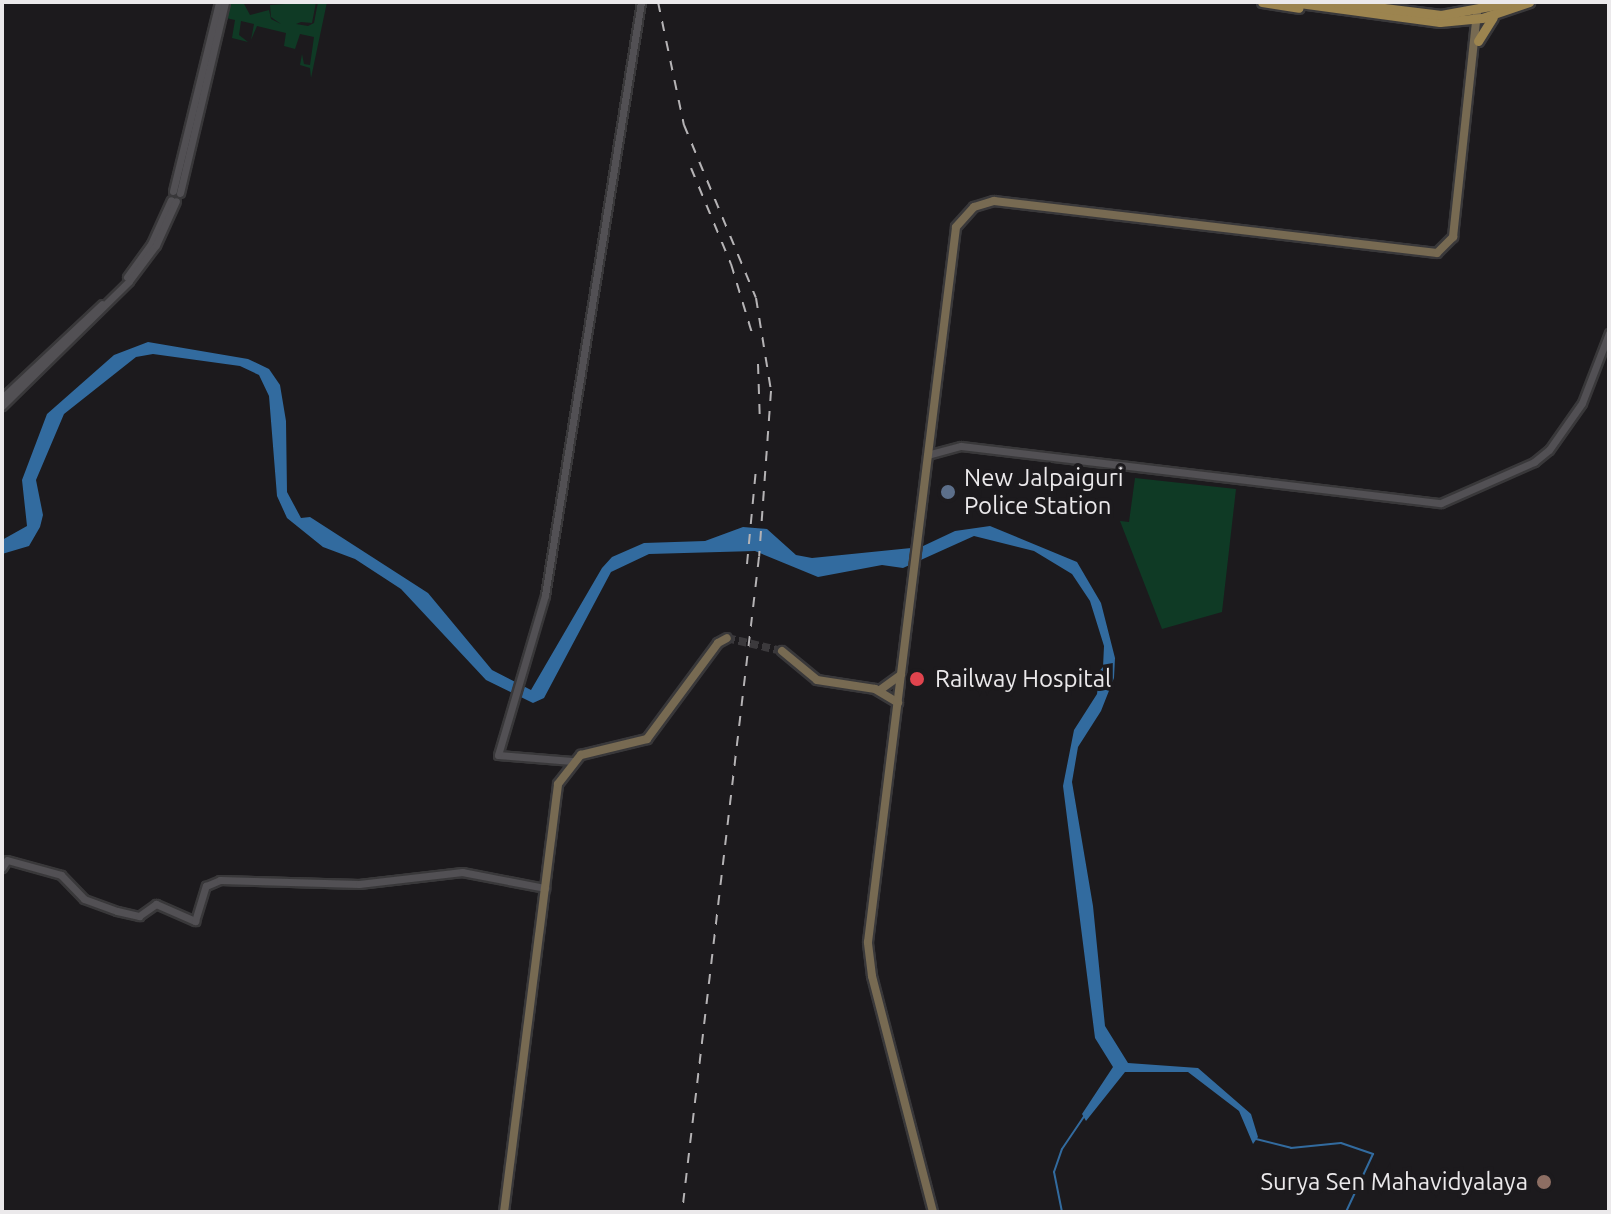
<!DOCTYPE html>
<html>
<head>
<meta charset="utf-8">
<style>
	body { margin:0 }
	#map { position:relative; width:1611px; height:1214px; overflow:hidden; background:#1c1a1d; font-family:Ubuntu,sans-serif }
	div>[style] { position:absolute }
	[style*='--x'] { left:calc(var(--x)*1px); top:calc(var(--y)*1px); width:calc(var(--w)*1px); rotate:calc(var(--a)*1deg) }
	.green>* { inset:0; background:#0f3a25 }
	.water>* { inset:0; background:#326b9f }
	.stream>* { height:2px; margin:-1px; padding:0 1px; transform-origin:1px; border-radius:1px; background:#326b9f }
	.secondary-tunnel>* { height:8px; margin-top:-4px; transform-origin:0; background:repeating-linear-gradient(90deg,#3b393c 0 8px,transparent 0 12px) }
	.roads { filter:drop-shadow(2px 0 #39383a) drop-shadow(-2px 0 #39383a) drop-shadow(0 2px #39383a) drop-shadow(0 -2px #39383a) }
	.tertiary>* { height:7px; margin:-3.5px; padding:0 3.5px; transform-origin:3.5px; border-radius:3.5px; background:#525054 }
	.secondary>* { height:8px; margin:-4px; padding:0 4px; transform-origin:4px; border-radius:4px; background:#776a52 }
	.primary>* { height:9px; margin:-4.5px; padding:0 4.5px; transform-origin:4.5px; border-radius:4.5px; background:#9c844f }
	.rail>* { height:2px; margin-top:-1px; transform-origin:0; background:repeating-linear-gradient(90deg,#b5b3b5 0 10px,transparent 0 20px) }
	.dots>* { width:22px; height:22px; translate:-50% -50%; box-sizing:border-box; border:4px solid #1c1a1d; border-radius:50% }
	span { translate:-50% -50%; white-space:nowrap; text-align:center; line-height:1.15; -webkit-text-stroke:8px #1c1a1d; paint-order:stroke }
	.poi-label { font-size:24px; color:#ebe9eb }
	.left { translate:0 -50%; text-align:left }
	.right { translate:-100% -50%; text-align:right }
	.frame { position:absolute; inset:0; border:4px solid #ebe9eb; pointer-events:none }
</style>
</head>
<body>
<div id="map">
	<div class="green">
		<i style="clip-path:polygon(231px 2px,243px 2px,250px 15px,269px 10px,271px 19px,281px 24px,271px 17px,270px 5px,316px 2px,312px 23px,301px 22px,296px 24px,308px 26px,314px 23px,318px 2px,327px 2px,311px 78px,310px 68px,300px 65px,302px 54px,304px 64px,310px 65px,314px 37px,300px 34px,295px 49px,284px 46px,286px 33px,257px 26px,251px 40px,254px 24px,241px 21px,239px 35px,248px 42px,232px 38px,235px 20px,226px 18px)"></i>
		<i style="clip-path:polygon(1135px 478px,1236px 489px,1222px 612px,1162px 629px,1120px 521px,1129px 522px)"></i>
	</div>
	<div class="water">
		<i style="clip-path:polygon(148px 342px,248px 359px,269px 369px,280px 385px,286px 421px,287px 492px,301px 518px,310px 517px,428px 593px,492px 670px,531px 690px,602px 568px,612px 557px,644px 543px,705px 541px,743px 527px,767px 529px,796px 555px,812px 558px,921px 547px,955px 531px,990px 526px,1077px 562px,1101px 603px,1115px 658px,1114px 678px,1101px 711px,1078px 747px,1072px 782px,1093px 906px,1105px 1026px,1128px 1063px,1198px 1068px,1251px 1114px,1258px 1137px,1253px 1144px,1239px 1111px,1188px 1072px,1125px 1072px,1086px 1121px,1082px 1114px,1113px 1067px,1095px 1038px,1063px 786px,1074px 730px,1097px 694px,1098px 686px,1092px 679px,1103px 667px,1104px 646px,1090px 601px,1072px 574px,1034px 551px,974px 536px,903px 568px,882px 565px,818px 577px,755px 551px,649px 554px,611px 572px,544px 698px,533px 703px,486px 680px,401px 589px,355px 559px,323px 547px,287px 518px,277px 496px,269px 396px,259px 375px,240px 366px,153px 354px,136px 357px,64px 414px,36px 480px,43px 515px,40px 527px,29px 546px,2px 554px,2px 540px,27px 526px,22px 480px,47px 414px,114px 355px)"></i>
	</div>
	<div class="stream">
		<i style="--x:1256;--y:1139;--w:36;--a:14"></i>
		<i style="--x:1291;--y:1148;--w:50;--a:-5.7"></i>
		<i style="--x:1341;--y:1143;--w:34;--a:19"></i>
		<i style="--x:1373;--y:1154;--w:64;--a:115"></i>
		<i style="--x:1062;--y:1212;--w:41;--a:-101.3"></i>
		<i style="--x:1054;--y:1172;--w:24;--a:-71"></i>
		<i style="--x:1062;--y:1149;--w:41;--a:-55.9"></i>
	</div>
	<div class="secondary-tunnel">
		<i style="--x:727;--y:638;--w:57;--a:13.3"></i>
	</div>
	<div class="roads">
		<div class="tertiary">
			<i style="--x:173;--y:191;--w:195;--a:-76.3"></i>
			<i style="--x:180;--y:193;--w:196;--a:-76.7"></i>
			<i style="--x:127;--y:277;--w:41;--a:-54"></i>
			<i style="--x:151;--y:244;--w:48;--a:-65.6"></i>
			<i style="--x:2;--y:398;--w:137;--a:-43.2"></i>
			<i style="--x:2;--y:406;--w:178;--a:-44.5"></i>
			<i style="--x:129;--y:281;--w:45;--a:-53.1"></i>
			<i style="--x:156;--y:245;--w:48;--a:-65.6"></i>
			<i style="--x:927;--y:455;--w:35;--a:-15"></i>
			<i style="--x:961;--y:446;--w:483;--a:6.8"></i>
			<i style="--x:1441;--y:503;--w:102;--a:-23.8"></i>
			<i style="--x:1534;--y:462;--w:19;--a:-39"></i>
			<i style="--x:1549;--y:450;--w:57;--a:-54.9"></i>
			<i style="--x:1582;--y:403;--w:75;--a:-68.9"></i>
			<i style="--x:572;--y:761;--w:74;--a:-175.4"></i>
			<i style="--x:498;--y:755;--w:167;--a:-73.6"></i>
			<i style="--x:545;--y:595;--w:601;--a:-80.8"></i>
			<i style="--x:2;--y:868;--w:9;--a:-58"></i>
			<i style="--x:7;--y:860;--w:56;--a:15.5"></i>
			<i style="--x:61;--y:875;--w:33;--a:46"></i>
			<i style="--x:84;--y:899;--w:35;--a:20"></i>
			<i style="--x:117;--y:911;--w:23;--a:13"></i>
			<i style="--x:139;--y:916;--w:21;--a:-35"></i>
			<i style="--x:156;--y:904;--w:43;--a:23.6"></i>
			<i style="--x:195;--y:921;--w:37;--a:-73"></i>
			<i style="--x:206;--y:886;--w:15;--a:-23"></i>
			<i style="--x:220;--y:880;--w:139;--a:1.6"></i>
			<i style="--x:359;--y:884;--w:104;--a:-6.6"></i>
			<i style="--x:462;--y:872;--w:85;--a:10.9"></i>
		</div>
		<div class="secondary">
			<i style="--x:782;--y:651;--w:45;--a:39.6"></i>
			<i style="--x:817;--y:680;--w:59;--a:8.8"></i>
			<i style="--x:875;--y:689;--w:27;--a:31"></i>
			<i style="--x:880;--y:690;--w:26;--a:-36"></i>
			<i style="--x:504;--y:1212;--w:431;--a:-82.8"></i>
			<i style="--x:558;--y:784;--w:37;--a:-52"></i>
			<i style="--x:581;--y:755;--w:68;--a:-13.6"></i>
			<i style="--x:647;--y:739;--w:119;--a:-53.5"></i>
			<i style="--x:718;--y:643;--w:10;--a:-29"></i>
			<i style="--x:933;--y:1212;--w:244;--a:-104.5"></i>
			<i style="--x:872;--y:976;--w:34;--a:-97"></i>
			<i style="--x:868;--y:942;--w:720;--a:-82.98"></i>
			<i style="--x:956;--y:227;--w:27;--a:-48"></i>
			<i style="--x:974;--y:207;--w:21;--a:-17"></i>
			<i style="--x:994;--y:201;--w:446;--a:6.7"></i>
			<i style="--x:1437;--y:253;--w:23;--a:-45"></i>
			<i style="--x:1453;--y:237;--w:226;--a:-83.9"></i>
		</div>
		<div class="primary">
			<i style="--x:1262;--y:2;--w:37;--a:9"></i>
			<i style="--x:1292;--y:2;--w:149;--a:7.7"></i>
			<i style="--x:1440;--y:22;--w:42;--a:-5.4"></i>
			<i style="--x:1482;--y:18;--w:50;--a:-18.8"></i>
			<i style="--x:1335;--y:2;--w:107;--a:7"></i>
			<i style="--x:1441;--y:15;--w:72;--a:-10.4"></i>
			<i style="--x:1478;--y:41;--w:28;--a:-58"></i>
		</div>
	</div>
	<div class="rail">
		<i style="--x:658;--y:2;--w:126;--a:78.1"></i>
		<i style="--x:684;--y:125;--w:187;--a:67.4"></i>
		<i style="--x:756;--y:298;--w:94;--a:80.8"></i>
		<i style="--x:771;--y:391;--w:166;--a:94.1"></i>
		<i style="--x:759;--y:557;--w:660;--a:96.7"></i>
		<i style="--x:691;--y:168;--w:104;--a:67.4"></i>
		<i style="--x:731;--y:264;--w:72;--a:73.1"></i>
		<i style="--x:758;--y:364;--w:60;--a:88.1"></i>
		<i style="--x:747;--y:564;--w:96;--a:-84.6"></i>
	</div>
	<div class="dots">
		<i style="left:948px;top:492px;background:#5c6f8a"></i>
		<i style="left:917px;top:679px;background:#e0444e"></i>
		<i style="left:1544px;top:1182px;background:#8d6e63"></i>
	</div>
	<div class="poi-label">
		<span class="left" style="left:964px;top:492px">New Jalpaiguri<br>Police Station</span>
		<span class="left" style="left:935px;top:679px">Railway Hospital</span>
		<span class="right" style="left:1528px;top:1182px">Surya Sen Mahavidyalaya</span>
	</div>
	<div class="frame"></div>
</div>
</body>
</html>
